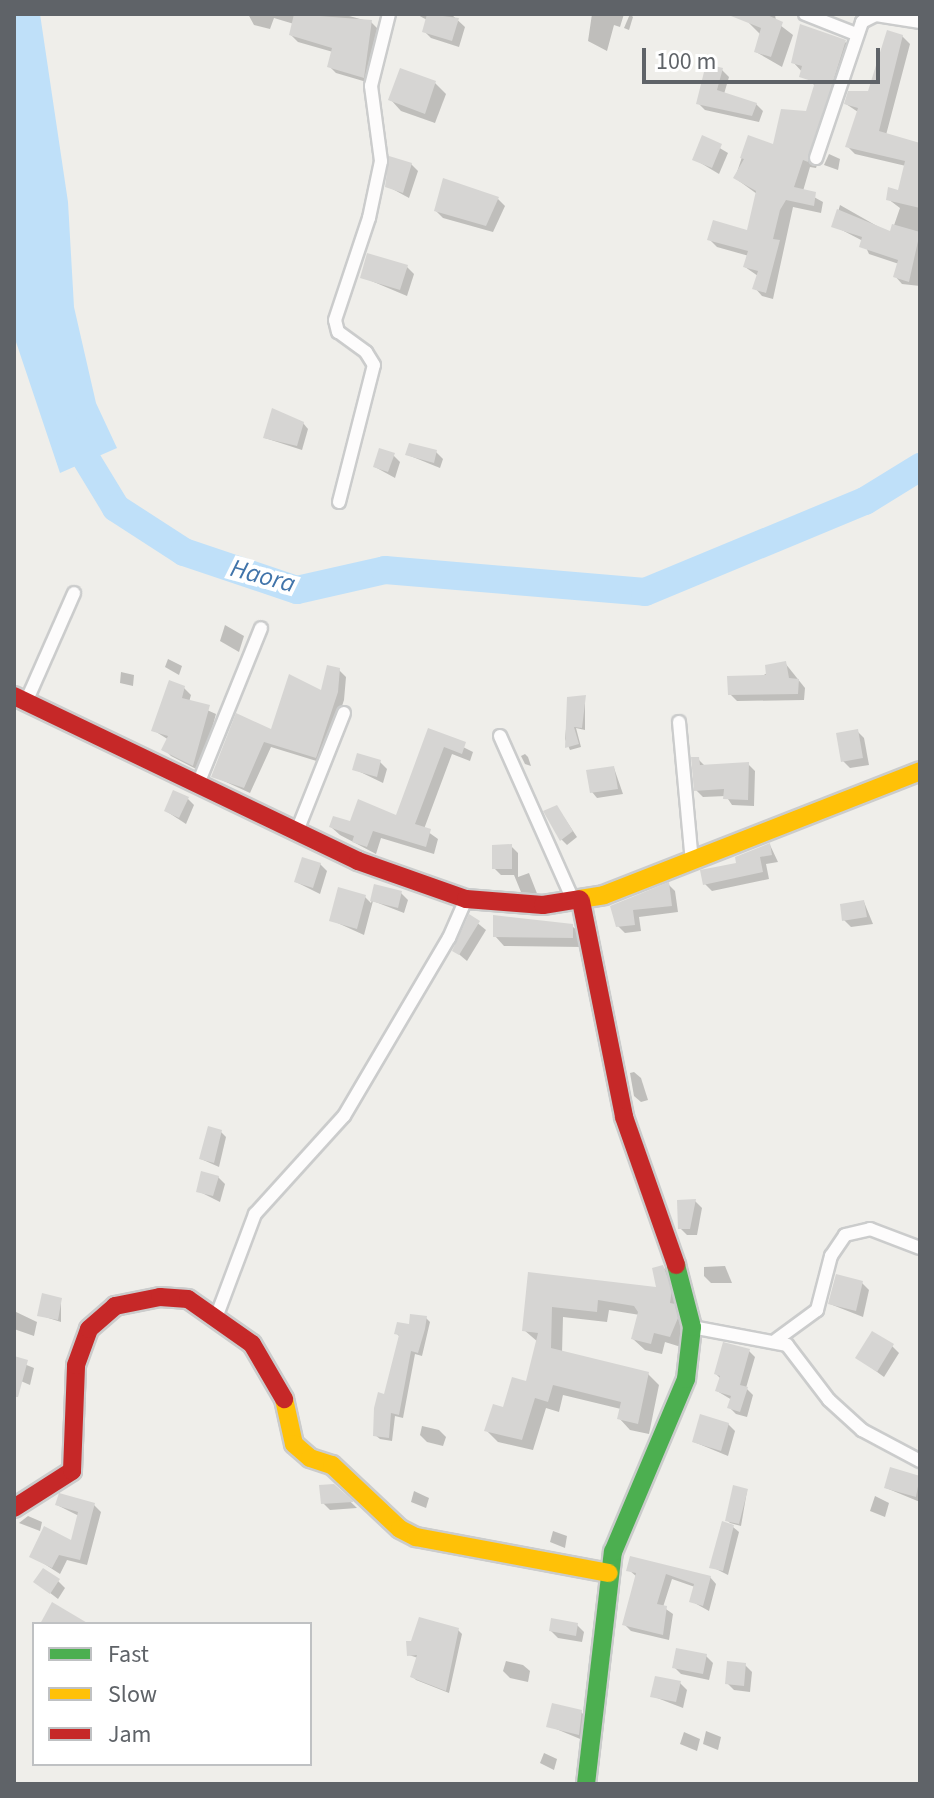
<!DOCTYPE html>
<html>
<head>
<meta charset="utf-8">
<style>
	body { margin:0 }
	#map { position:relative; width:934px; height:1798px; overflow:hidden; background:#efeeea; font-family:"Source Sans 3",sans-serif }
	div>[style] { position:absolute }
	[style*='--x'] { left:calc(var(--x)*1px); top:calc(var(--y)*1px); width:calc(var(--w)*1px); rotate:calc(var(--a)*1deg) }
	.water>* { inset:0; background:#bfe0f9 }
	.shadow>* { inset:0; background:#0003 }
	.river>* { height:28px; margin:-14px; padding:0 14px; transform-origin:14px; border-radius:14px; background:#bfe0f9 }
	.building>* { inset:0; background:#d6d5d3 }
	.roads { filter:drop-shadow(2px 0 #cbcccc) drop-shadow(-2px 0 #cbcccc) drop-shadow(0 2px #cbcccc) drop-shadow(0 -2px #cbcccc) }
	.street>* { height:12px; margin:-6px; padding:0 6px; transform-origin:6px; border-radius:6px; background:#fdfcfc }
	.fast>* { height:18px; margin:-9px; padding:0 9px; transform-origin:9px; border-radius:9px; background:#4caf50 }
	.slow>* { height:18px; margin:-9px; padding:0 9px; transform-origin:9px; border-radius:9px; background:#ffc107 }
	.jam>* { height:18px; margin:-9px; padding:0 9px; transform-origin:9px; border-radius:9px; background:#c62828 }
	span { translate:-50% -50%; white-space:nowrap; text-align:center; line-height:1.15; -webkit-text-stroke:8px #fff; paint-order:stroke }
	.water-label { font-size:26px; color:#4174aa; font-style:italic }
	.frame { position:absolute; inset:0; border:16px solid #5f6368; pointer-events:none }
	.legend { position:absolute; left:32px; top:1622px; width:280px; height:144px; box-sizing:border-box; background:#fff; border:2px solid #bfc1c3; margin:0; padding:10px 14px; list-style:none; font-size:24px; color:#5f6368 }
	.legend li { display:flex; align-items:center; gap:16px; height:40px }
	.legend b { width:40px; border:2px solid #bfc1c3 }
	.scale { position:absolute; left:642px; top:48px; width:238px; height:36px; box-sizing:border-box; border:4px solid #5f6368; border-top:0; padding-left:10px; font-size:24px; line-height:28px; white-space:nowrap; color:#5f6368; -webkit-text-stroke:6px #fff; paint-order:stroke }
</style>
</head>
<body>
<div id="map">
	<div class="water">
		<i style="clip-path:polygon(14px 14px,40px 14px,68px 202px,74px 307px,96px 403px,117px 448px,60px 473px,14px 336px)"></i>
	</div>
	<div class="shadow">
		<i style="clip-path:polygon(248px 14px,342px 14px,371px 22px,378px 29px,370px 83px,336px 73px,329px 66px,333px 52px,298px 42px,291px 35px,294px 24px,274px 18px,270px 29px,254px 25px)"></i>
		<i style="clip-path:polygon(416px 14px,451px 14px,465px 27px,459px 47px,431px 38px,424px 31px,427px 20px)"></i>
		<i style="clip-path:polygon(592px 14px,624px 14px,620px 27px,614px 25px,607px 51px,588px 41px)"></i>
		<i style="clip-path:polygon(630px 14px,633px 17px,629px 30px,624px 28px)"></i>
		<i style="clip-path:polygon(752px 14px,775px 14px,776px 22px,793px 35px,782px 67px,756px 52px,761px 35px,749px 23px)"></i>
		<i style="clip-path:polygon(902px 36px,910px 44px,886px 135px,918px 144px,920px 138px,920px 286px,902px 284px,895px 276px,899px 264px,869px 254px,863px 241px,834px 226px,840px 205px,891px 234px,900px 208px,888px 199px,899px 192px,906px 166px,855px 154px,848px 147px,858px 112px,846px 104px,870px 93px)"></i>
		<i style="clip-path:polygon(845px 42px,853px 49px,816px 168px,810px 167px,803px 191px,823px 202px,821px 213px,793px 207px,773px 299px,762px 296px,755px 288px,758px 276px,745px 267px,749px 256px,717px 247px,709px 239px,749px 233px,757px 194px,735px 178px,742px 157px,775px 146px,807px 113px,815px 86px,793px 62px)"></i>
		<i style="clip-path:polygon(722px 70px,729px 77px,724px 94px,756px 104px,763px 111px,759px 122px,705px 110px,698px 103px)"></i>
		<i style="clip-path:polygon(435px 83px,446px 94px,435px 123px,401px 111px,391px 100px)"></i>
		<i style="clip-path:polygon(703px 138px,728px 153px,719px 174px,694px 159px)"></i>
		<i style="clip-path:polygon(829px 154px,840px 159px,838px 170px,824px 165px)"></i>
		<i style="clip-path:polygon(411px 164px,418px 171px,409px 198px,387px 186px)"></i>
		<i style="clip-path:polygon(498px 199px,505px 206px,493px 232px,443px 218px,436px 211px)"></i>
		<i style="clip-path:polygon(407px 267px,414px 274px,407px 296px,362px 277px)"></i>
		<i style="clip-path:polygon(303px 423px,308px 429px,302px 450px,265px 438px)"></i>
		<i style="clip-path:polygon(436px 452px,443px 459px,440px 468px,408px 455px)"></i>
		<i style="clip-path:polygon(393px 455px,400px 462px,395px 478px,375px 467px)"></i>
		<i style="clip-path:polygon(225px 625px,244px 636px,239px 652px,220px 641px)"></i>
		<i style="clip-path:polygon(168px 659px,182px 666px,179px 675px,165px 667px)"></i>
		<i style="clip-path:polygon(785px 663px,805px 688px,804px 700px,737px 701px,730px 694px)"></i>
		<i style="clip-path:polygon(339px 670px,346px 677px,344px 700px,323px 763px,271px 747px,250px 793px,213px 776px,322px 693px)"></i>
		<i style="clip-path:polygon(121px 672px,134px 675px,133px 686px,120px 683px)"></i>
		<i style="clip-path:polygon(184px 688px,191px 695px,189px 702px,216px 714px,200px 771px,171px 756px,164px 749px,169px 740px,153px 730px)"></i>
		<i style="clip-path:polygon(585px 697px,585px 730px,576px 728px,581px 747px,570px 750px,565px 739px,569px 699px)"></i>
		<i style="clip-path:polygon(429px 730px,473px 752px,470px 761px,452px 754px,424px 829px,438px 839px,434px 854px,381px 838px,376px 854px,340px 835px,331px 827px,397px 817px)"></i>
		<i style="clip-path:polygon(857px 731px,864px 738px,869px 765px,850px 768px,843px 761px)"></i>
		<i style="clip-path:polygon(525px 754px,528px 757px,531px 766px,525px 764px,521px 756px)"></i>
		<i style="clip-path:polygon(698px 759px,706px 767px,748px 764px,755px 771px,754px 806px,732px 805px,726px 796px,703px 797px,696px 790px)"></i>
		<i style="clip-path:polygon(380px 762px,387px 769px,383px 783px,354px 769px)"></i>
		<i style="clip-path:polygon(614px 768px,623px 794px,597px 798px,592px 792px)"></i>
		<i style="clip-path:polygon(187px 798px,194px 805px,186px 824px,166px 811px)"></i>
		<i style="clip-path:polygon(557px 807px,577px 837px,567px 845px,561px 839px)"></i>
		<i style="clip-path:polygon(770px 845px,778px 862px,766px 864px,769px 879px,712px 891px,705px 884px)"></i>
		<i style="clip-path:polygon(511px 846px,518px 853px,518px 877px,529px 873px,538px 896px,523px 897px,514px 875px,501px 875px,494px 868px)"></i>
		<i style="clip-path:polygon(320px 864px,327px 871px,320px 894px,296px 882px)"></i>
		<i style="clip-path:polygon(669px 885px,675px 891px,678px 912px,639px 917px,641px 931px,625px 933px,618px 926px,612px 908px)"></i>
		<i style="clip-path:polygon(375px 887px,401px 893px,408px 900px,404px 913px,373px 901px,364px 935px,331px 920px,365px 897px,371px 903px)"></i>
		<i style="clip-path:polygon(864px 902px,873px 924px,851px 927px,844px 920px)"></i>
		<i style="clip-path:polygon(470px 917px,486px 930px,467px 961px,454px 950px)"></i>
		<i style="clip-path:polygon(495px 917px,572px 926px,582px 935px,582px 947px,504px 946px,495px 936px)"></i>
		<i style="clip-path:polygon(634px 1072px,641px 1078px,648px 1100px,641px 1102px,634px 1096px,630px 1073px)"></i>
		<i style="clip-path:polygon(221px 1132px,226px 1137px,219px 1167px,201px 1159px)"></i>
		<i style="clip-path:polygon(218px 1177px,225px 1184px,220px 1202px,198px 1191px)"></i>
		<i style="clip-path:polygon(695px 1201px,702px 1208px,697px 1235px,687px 1235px,680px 1228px)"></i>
		<i style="clip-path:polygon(725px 1266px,732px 1283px,711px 1283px,704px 1276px,704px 1267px)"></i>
		<i style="clip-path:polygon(663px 1267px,674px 1279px,686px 1317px,681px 1347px,665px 1342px,662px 1354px,645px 1350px,633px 1339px,640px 1315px,609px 1310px,607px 1322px,563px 1317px,562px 1353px,648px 1374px,659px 1385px,649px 1434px,630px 1430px,619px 1418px,621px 1409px,563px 1395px,559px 1412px,546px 1408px,533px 1450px,498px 1442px,487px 1431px,527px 1384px,538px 1342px,524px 1330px,530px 1274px,658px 1289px)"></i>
		<i style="clip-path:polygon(862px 1283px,869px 1290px,863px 1317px,830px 1304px)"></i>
		<i style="clip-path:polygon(61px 1300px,61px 1322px,39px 1315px)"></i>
		<i style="clip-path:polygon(14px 1311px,37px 1322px,34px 1336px,14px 1329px)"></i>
		<i style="clip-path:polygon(426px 1318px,430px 1322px,422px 1356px,415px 1354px,403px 1418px,395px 1416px,392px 1441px,380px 1439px,375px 1435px,401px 1338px,397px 1334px)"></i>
		<i style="clip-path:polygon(892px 1346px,899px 1353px,884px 1377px,858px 1358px)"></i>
		<i style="clip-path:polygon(749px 1351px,755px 1357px,746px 1388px,753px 1395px,747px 1417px,736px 1414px,730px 1408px,732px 1400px,717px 1391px,721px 1379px,716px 1374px)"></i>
		<i style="clip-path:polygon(14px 1360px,34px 1368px,30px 1385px,14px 1378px)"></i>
		<i style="clip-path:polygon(728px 1424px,735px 1431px,728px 1456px,694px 1442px)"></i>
		<i style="clip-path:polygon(422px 1426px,439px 1430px,446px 1437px,443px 1446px,427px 1442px,420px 1435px)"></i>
		<i style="clip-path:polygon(891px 1469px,920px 1478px,920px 1502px,886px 1488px)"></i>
		<i style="clip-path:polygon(334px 1486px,357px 1508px,330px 1510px,323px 1503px)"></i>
		<i style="clip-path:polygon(414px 1491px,429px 1498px,426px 1508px,411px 1502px)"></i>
		<i style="clip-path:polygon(747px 1491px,741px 1526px,730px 1523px,727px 1520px)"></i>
		<i style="clip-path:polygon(875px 1496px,889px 1503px,885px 1517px,870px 1511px)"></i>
		<i style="clip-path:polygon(57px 1505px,94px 1505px,101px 1512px,87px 1565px,67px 1560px,60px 1574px,32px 1556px,72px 1542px,79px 1516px)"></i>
		<i style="clip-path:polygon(28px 1516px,42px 1522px,40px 1531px,19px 1523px)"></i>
		<i style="clip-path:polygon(733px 1527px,739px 1532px,728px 1575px,712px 1567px)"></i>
		<i style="clip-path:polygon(553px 1531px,567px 1536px,565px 1548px,550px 1542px)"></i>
		<i style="clip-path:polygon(629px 1570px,710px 1577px,716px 1584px,709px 1611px,691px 1601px,695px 1587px,672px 1579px,663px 1607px,673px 1614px,669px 1640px,631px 1631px,625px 1625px,637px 1577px)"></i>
		<i style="clip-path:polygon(58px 1581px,65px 1588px,58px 1599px,36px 1582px)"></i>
		<i style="clip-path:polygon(577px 1625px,584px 1632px,582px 1642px,558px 1638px,551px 1631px)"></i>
		<i style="clip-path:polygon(458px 1630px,462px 1634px,449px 1693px,416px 1680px,412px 1676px,418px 1658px,409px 1655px,413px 1643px)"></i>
		<i style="clip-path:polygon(706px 1656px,713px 1663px,709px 1680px,681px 1674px,674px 1667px)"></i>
		<i style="clip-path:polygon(506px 1661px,523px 1665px,530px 1671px,528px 1682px,510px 1678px,503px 1671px)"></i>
		<i style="clip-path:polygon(745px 1665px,752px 1672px,750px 1692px,734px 1690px,727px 1683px)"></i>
		<i style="clip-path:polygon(680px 1683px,687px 1690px,683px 1708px,652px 1696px)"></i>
		<i style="clip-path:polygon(581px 1712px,588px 1719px,585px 1741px,549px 1726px)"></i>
		<i style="clip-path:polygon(706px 1731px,721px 1737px,718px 1750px,703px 1744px)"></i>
		<i style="clip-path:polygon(684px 1732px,700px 1739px,697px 1751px,680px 1744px)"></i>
		<i style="clip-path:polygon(544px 1753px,557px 1759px,554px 1770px,540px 1763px)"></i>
	</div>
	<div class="river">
		<i style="--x:68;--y:429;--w:92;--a:58.7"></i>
		<i style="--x:116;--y:508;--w:81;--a:32.9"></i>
		<i style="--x:184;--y:552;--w:119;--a:18.6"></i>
		<i style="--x:297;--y:590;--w:90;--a:-12.8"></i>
		<i style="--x:385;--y:570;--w:261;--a:4.8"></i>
		<i style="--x:645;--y:592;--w:238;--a:-22.5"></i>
		<i style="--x:865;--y:501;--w:65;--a:-31.7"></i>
	</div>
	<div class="building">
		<i style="clip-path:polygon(294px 14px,372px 20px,364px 78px,327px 67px,332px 48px,289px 35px)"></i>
		<i style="clip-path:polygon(427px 14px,459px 18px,452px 41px,422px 32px)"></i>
		<i style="clip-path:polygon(726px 14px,765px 14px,783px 22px,771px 57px,754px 52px,761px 28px)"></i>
		<i style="clip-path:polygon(800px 24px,846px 40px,808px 162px,803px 160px,794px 187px,816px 192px,814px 206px,786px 200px,780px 210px,773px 239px,780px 240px,766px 293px,752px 289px,758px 271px,743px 267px,748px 251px,707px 240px,713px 220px,747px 230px,756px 191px,733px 178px,744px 159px,740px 158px,748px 135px,773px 144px,781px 109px,806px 111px,815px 82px,799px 77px,802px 66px,791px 63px)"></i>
		<i style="clip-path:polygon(887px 30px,903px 35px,879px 131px,920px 143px,920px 208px,886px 200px,888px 187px,898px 190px,905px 161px,845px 147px,858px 108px,844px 104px,848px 91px,868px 91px)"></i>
		<i style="clip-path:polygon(706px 64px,723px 68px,717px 90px,757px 103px,752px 116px,696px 104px)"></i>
		<i style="clip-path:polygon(400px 68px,436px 81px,425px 114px,388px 100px)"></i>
		<i style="clip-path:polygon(702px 135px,722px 144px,712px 168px,692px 160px)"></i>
		<i style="clip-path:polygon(389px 156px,412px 163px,403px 193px,385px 187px)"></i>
		<i style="clip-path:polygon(443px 178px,499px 197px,486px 226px,434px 211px)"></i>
		<i style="clip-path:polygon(837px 209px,890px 231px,892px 224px,920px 232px,909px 282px,893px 277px,898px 260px,859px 247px,862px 237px,831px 227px)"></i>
		<i style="clip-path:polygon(367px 253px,408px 265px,400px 290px,360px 278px)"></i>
		<i style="clip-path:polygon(272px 408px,304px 422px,297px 446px,263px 438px)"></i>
		<i style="clip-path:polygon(409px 443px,437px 450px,434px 463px,405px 455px)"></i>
		<i style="clip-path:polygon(379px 448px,395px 453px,388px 472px,373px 467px)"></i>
		<i style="clip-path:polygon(786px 661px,789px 678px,799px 679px,798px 694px,728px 695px,727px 676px,766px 675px,765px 665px)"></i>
		<i style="clip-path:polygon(327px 665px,340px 668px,338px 692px,316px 758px,264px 742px,244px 788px,211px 777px,236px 713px,271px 729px,289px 674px,321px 690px)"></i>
		<i style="clip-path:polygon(169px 680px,185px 686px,182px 698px,210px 705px,193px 766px,161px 750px,168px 736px,151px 731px)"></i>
		<i style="clip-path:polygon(586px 695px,582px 728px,574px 727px,579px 744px,565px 748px,567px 697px)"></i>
		<i style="clip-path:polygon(428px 728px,466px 742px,462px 754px,444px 747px,415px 824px,431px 829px,426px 847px,373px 831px,367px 847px,352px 842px,354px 836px,329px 827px,333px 816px,350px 821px,358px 799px,396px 815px)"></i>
		<i style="clip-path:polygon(858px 729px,863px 758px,841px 762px,836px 733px)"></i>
		<i style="clip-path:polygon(357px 753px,381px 760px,377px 777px,352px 770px)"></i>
		<i style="clip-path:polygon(691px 757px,699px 757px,700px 765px,749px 762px,748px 800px,723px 799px,724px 789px,694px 791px)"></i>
		<i style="clip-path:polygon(614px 766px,618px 789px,590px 793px,586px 770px)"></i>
		<i style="clip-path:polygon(173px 790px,189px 797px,179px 818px,164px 811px)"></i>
		<i style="clip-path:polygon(557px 805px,573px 831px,560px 841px,543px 811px)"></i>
		<i style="clip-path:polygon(770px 843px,772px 855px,760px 857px,763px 872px,703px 885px,700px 870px,736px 863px,735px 857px)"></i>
		<i style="clip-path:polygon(512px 844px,512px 869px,492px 869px,492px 845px)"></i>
		<i style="clip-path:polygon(302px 857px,321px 863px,313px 888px,294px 882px)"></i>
		<i style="clip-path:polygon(669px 882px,672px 906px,633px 910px,635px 925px,616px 927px,610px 906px)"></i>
		<i style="clip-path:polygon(374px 884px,402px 891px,398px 908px,370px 901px)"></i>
		<i style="clip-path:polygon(338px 887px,366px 895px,357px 929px,329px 921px)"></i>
		<i style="clip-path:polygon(864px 900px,867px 917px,842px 921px,840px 904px)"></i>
		<i style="clip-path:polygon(469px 914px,480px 921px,459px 955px,452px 951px)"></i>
		<i style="clip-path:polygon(493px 915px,573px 924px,573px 938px,493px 937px)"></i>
		<i style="clip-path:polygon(208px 1126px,222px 1130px,214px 1163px,199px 1159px)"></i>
		<i style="clip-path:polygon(201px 1171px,219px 1176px,213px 1196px,196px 1192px)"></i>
		<i style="clip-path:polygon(696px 1199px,690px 1229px,678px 1229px,677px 1200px)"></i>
		<i style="clip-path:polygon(663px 1265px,672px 1289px,670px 1303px,675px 1304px,678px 1318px,670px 1337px,654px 1333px,651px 1344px,631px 1339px,638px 1312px,634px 1306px,598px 1300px,597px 1312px,552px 1307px,551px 1348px,649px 1372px,638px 1424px,617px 1419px,621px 1402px,553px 1385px,548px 1402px,535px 1398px,522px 1440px,484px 1431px,493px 1404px,503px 1407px,512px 1377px,526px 1381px,538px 1333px,522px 1331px,528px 1272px,656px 1287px,652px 1268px)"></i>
		<i style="clip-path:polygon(836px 1274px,863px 1281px,856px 1311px,828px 1304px)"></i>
		<i style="clip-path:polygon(42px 1293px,62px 1298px,58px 1320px,37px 1316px)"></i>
		<i style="clip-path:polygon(410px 1314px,427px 1316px,425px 1329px,418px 1353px,411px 1351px,399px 1415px,391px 1413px,389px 1438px,373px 1436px,374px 1408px,378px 1392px,384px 1394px,399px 1335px,394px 1334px,397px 1322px,409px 1324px)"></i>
		<i style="clip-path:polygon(872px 1331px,894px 1344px,877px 1372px,855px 1358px)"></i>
		<i style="clip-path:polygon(723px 1342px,750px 1349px,740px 1385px,748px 1387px,740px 1412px,727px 1408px,731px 1396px,715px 1391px,720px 1376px,714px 1374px)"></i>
		<i style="clip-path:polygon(14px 1356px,28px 1360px,18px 1397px,14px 1397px)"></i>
		<i style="clip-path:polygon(700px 1414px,729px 1423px,721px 1451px,692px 1442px)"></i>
		<i style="clip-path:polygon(890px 1467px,920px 1476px,916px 1497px,884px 1488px)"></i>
		<i style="clip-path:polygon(334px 1484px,353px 1501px,353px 1502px,321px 1504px,319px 1485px)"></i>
		<i style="clip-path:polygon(733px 1485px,748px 1489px,739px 1524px,725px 1521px)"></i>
		<i style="clip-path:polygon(59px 1493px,95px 1503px,80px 1560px,59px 1555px,52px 1568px,29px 1557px,44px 1526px,71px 1540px,78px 1512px,55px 1505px)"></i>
		<i style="clip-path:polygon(722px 1521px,734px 1525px,723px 1571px,709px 1568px)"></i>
		<i style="clip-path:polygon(630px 1556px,711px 1576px,703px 1606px,689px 1602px,694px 1584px,666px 1574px,657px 1604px,667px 1606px,663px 1635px,622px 1625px,636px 1573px,626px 1571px)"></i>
		<i style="clip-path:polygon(43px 1568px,60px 1579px,50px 1594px,33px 1582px)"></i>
		<i style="clip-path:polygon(52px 1602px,89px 1624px,40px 1624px)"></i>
		<i style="clip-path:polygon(419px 1617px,459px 1628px,446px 1691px,410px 1677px,417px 1655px,407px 1656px,406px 1641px,411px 1641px)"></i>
		<i style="clip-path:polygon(551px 1618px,578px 1623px,576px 1636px,549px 1631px)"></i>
		<i style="clip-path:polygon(676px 1648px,707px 1654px,703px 1674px,672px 1668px)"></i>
		<i style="clip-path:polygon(727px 1661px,746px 1663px,744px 1686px,725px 1684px)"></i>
		<i style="clip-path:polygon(655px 1676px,681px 1681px,676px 1702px,650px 1697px)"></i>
		<i style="clip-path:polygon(552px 1703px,582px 1710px,579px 1735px,546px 1727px)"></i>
	</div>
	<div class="roads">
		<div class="street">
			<i style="--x:805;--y:14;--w:55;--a:21.4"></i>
			<i style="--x:816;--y:158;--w:144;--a:-71.3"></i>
			<i style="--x:862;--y:22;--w:16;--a:-27"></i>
			<i style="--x:876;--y:15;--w:45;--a:9"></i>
			<i style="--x:339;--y:502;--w:141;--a:-75.7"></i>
			<i style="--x:374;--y:365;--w:15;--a:-122"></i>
			<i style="--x:366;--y:352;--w:34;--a:-144"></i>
			<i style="--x:338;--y:332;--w:12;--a:-104"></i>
			<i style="--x:335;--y:320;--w:108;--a:-71.6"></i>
			<i style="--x:369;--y:218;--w:58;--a:-78.1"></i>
			<i style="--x:381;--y:161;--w:76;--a:-97.6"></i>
			<i style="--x:371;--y:86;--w:74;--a:-76"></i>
			<i style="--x:26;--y:702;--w:119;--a:-66.2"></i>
			<i style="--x:679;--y:722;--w:141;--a:84.7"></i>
			<i style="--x:500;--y:736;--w:182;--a:66"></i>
			<i style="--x:198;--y:784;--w:168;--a:-68"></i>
			<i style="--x:297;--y:831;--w:127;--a:-68.3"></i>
			<i style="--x:217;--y:1315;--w:108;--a:-69.4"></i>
			<i style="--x:255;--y:1214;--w:132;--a:-47.8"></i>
			<i style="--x:344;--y:1116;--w:207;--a:-59.5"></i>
			<i style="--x:449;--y:938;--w:43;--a:-66.4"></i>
			<i style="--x:692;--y:1327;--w:97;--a:10.7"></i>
			<i style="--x:787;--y:1345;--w:69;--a:52.6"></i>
			<i style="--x:829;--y:1400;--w:45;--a:42.3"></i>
			<i style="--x:862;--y:1430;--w:66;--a:28.1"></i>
			<i style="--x:776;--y:1340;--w:51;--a:-36.2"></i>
			<i style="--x:817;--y:1310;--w:56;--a:-75.5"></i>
			<i style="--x:831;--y:1256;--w:25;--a:-56"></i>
			<i style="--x:845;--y:1235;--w:26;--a:-13"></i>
			<i style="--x:870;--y:1229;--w:53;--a:20.8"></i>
		</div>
		<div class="fast">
			<i style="--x:586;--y:1784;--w:234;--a:-83.4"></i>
			<i style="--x:613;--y:1552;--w:188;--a:-67.1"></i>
			<i style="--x:686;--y:1379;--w:52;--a:-83.4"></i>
			<i style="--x:692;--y:1327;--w:64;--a:-104.5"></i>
		</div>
		<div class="slow">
			<i style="--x:580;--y:899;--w:24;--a:-9"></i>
			<i style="--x:604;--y:895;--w:339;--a:-21.4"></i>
			<i style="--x:284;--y:1399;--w:46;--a:77.5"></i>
			<i style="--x:294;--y:1444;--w:21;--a:41"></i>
			<i style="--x:310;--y:1458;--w:23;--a:18"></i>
			<i style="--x:332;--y:1465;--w:93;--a:43.3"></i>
			<i style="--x:400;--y:1529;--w:18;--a:27"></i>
			<i style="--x:416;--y:1537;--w:196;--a:10.6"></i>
		</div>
		<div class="jam">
			<i style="--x:14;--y:696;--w:382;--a:25.6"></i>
			<i style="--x:358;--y:861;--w:114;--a:19.4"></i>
			<i style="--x:466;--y:899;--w:77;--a:4.5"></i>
			<i style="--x:543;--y:905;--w:37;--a:-9"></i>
			<i style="--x:581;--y:901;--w:220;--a:78.7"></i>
			<i style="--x:624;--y:1117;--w:157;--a:70.6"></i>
			<i style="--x:14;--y:1508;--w:69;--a:-32.5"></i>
			<i style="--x:72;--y:1471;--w:106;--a:-87.8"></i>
			<i style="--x:76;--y:1365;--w:38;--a:-70"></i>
			<i style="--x:89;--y:1329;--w:35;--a:-41"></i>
			<i style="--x:115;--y:1306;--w:46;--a:-11.3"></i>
			<i style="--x:160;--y:1297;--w:28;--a:4"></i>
			<i style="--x:188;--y:1299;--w:78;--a:35.1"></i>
			<i style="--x:252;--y:1344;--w:64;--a:59.8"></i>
		</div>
	</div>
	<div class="water-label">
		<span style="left:263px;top:576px;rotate:15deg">Haora</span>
	</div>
	<div class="frame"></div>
	<ul class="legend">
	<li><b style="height:10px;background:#4caf50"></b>Fast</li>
	<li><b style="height:10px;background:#ffc107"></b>Slow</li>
	<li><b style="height:10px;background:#c62828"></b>Jam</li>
	</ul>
	<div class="scale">100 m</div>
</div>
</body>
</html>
